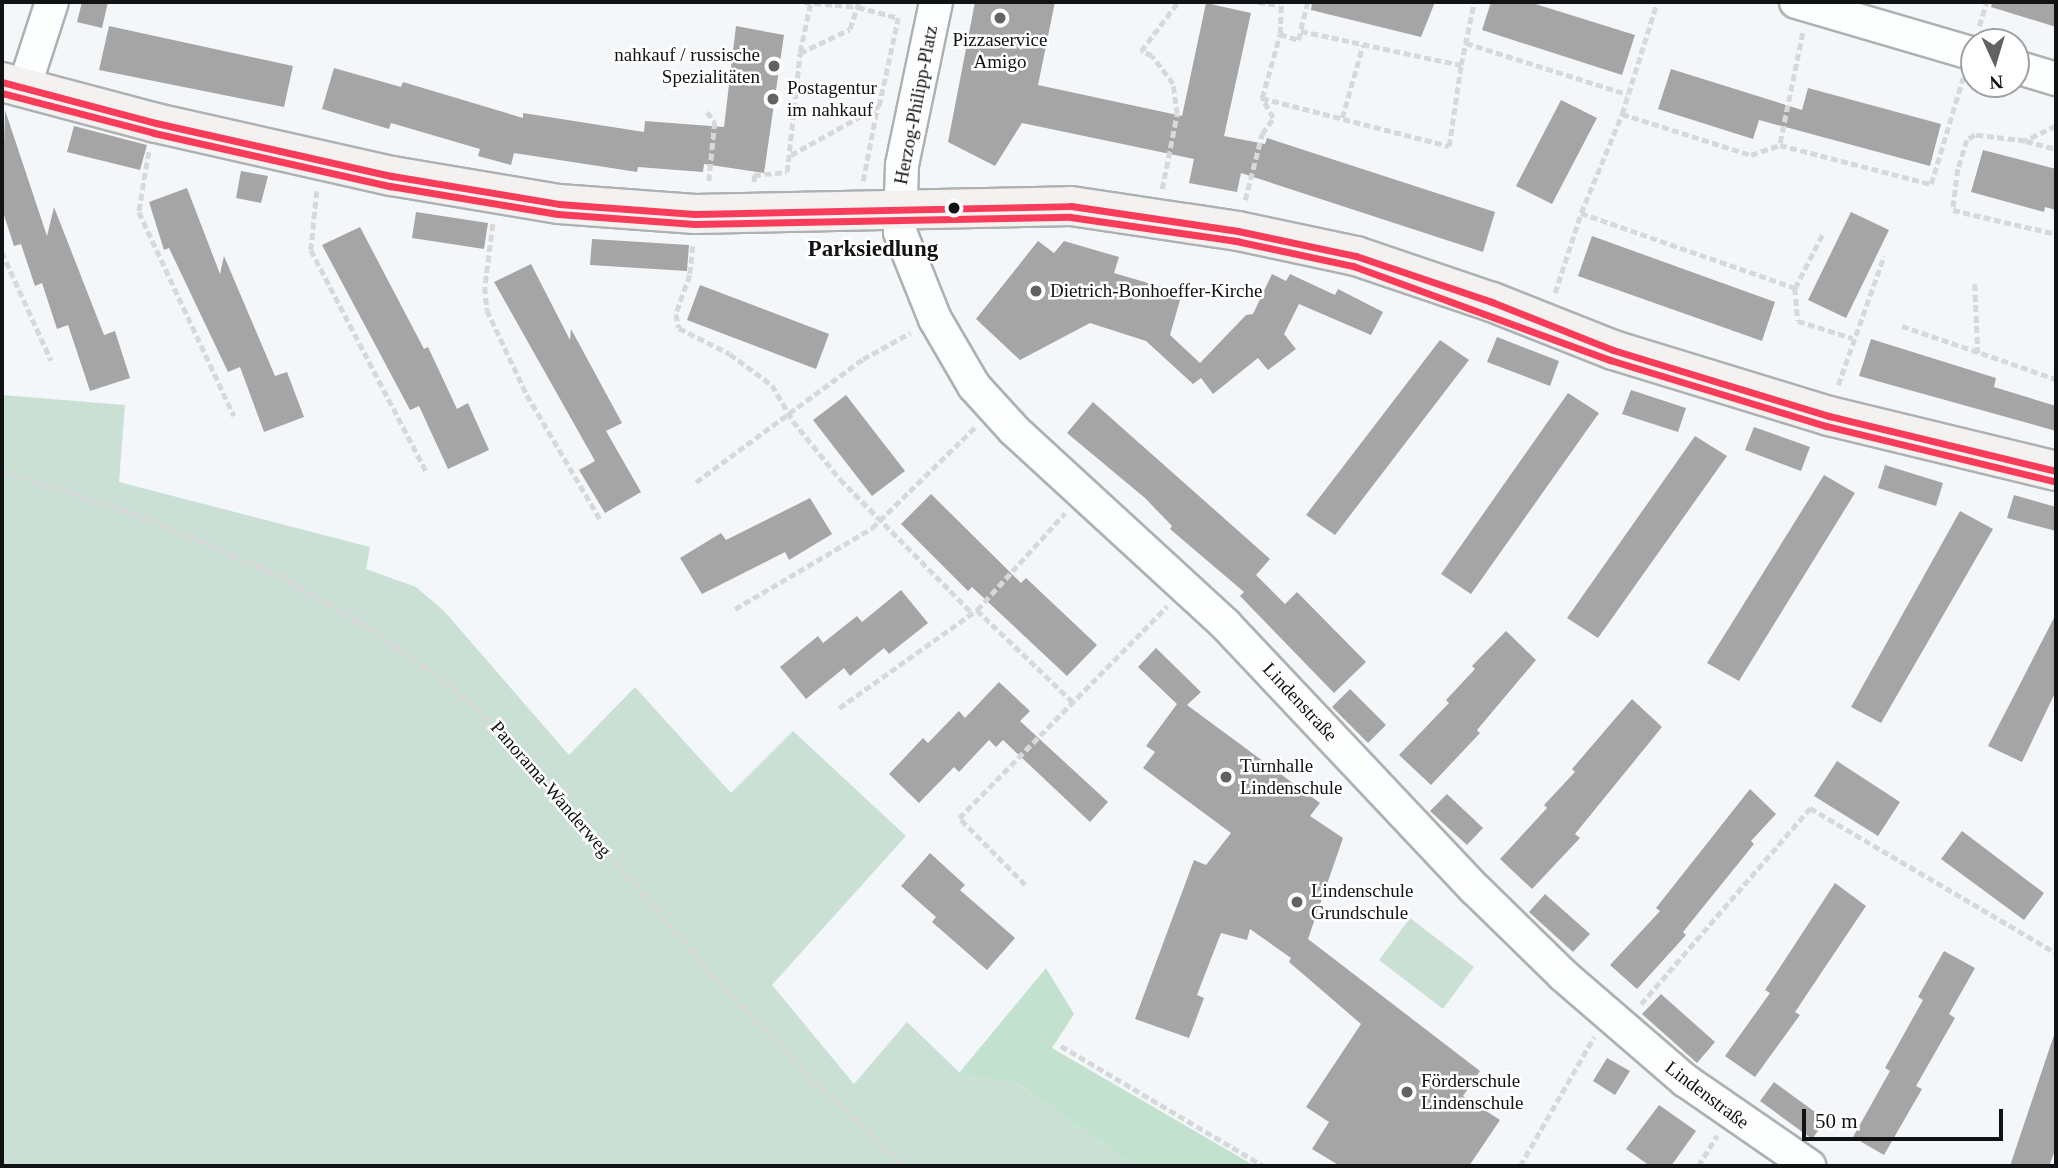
<!DOCTYPE html>
<html>
<head>
<meta charset="utf-8">
<style>
	body { margin:0 }
	#map { position:relative; width:2058px; height:1168px; overflow:hidden; background:#f4f7fa; font-family:Georgia,serif }
	div>[style] { position:absolute }
	[style*='--x'] { left:calc(var(--x)*1px); top:calc(var(--y)*1px); width:calc(var(--w)*1px); rotate:calc(var(--a)*1deg) }
	.green>* { inset:0; background:#cbe0d4 }
	.forest>* { inset:0; background:#c2e2cf }
	.building>* { inset:0; background:#a5a5a6 }
	.path>* { height:4.5px; margin-top:-2.25px; transform-origin:0; background:repeating-linear-gradient(90deg,#d7d8d9 0 7px,transparent 0 10.5px) }
	.roads { filter:drop-shadow(2px 0 #aeb1b2) drop-shadow(-2px 0 #aeb1b2) drop-shadow(0 2px #aeb1b2) drop-shadow(0 -2px #aeb1b2) }
	.street>* { height:32px; margin:-16px; padding:0 16px; transform-origin:16px; border-radius:16px; background:#fdfefe }
	.secondary>* { height:38px; margin:-19px; padding:0 19px; transform-origin:19px; border-radius:19px; background:#f4f2f1 }
	.bus-1>* { height:7px; margin:-3.5px; padding:0 3.5px; transform-origin:3.5px; border-radius:3.5px; background:#f83c5a }
	.bus-2>* { height:7px; margin:-3.5px; padding:0 3.5px; transform-origin:3.5px; border-radius:3.5px; background:#f83c5a }
	.dots>* { width:19px; height:19px; translate:-50% -50%; box-sizing:border-box; border:4px solid #fff; border-radius:50% }
	span { translate:-50% -50%; white-space:nowrap; text-align:center; line-height:1.15; -webkit-text-stroke:5px #fff; paint-order:stroke }
	.poi-label { font-size:19px; color:#101214 }
	.right { translate:-100% -50%; text-align:right }
	.left { translate:0 -50%; text-align:left }
	.street-label { font-size:19px; color:#101214 }
	.quarter-label { font-size:23px; color:#101214; font-weight:700 }
	.frame { position:absolute; inset:0; border:4px solid #101214; pointer-events:none }
	.north { position:absolute; left:1960px; top:28px; width:70px; height:70px; box-sizing:border-box; background:#fff; border:2px solid #9fa0a1; border-radius:50%; rotate:176deg; font-size:19px; font-weight:700; line-height:28px; text-align:center; color:#101214 }
	.north::after { content:''; display:block; margin:auto; width:24px; height:32px; background:#606264; clip-path:polygon(50% 0,100% 100%,50% 72%,0 100%) }
	.scale { position:absolute; left:1802px; top:1109px; width:201px; height:32px; box-sizing:border-box; border:4px solid #101214; border-top:0; padding-left:9px; font-size:21px; line-height:24px; white-space:nowrap; color:#101214; -webkit-text-stroke:5px #fff; paint-order:stroke }
</style>
</head>
<body>
<div id="map">
	<div class="green">
		<i style="clip-path:polygon(2px 395px,125px 405px,119px 482px,370px 547px,366px 569px,416px 587px,444px 611px,569px 755px,635px 687px,731px 793px,793px 731px,906px 836px,772px 985px,854px 1084px,907px 1022px,959px 1072px,1016px 1082px,1134px 1166px,2px 1166px)"></i>
		<i style="clip-path:polygon(1410px 918px,1474px 967px,1443px 1009px,1379px 960px)"></i>
	</div>
	<div class="forest">
		<i style="clip-path:polygon(1046px 968px,1074px 1014px,1052px 1048px,1255px 1166px,1134px 1166px,1016px 1082px,959px 1073px)"></i>
	</div>
	<div class="building">
		<i style="clip-path:polygon(82px 2px,108px 2px,102px 28px,77px 22px)"></i>
		<i style="clip-path:polygon(975px 2px,1055px 2px,1038px 85px,1182px 116px,1206px 3px,1251px 13px,1224px 136px,1265px 144px,1267px 138px,1495px 212px,1483px 252px,1241px 173px,1237px 192px,1189px 183px,1194px 159px,1022px 123px,995px 166px,948px 142px)"></i>
		<i style="clip-path:polygon(1312px 2px,1435px 2px,1421px 37px,1311px 10px)"></i>
		<i style="clip-path:polygon(1491px 2px,1529px 2px,1635px 35px,1622px 75px,1482px 30px)"></i>
		<i style="clip-path:polygon(1992px 2px,2056px 2px,2056px 27px,1991px 7px)"></i>
		<i style="clip-path:polygon(109px 26px,293px 66px,284px 107px,99px 70px)"></i>
		<i style="clip-path:polygon(736px 26px,784px 35px,764px 173px,704px 164px,703px 172px,638px 167px,637px 172px,514px 153px,511px 165px,478px 156px,480px 149px,391px 123px,389px 129px,322px 109px,334px 68px,401px 87px,403px 82px,523px 118px,523px 113px,644px 132px,645px 121px,724px 127px)"></i>
		<i style="clip-path:polygon(1671px 69px,1802px 110px,1808px 88px,1941px 124px,1930px 166px,1759px 120px,1753px 139px,1658px 109px)"></i>
		<i style="clip-path:polygon(1561px 100px,1597px 118px,1552px 204px,1516px 186px)"></i>
		<i style="clip-path:polygon(5px 110px,47px 236px,54px 207px,104px 335px,115px 331px,130px 378px,90px 391px,68px 325px,57px 329px,42px 283px,35px 286px,21px 244px,14px 246px,2px 209px)"></i>
		<i style="clip-path:polygon(74px 126px,147px 145px,140px 170px,67px 152px)"></i>
		<i style="clip-path:polygon(1983px 150px,2056px 169px,2056px 210px,2045px 207px,2044px 212px,1971px 192px)"></i>
		<i style="clip-path:polygon(241px 171px,268px 176px,261px 203px,236px 198px)"></i>
		<i style="clip-path:polygon(187px 188px,220px 274px,224px 256px,275px 376px,287px 372px,304px 417px,264px 432px,240px 367px,228px 372px,169px 248px,164px 250px,149px 202px)"></i>
		<i style="clip-path:polygon(416px 212px,488px 223px,484px 249px,412px 238px)"></i>
		<i style="clip-path:polygon(1851px 212px,1889px 230px,1846px 318px,1808px 300px)"></i>
		<i style="clip-path:polygon(360px 227px,424px 349px,428px 347px,457px 409px,468px 403px,489px 450px,448px 469px,419px 406px,410px 410px,322px 245px)"></i>
		<i style="clip-path:polygon(1592px 236px,1775px 302px,1762px 341px,1578px 276px)"></i>
		<i style="clip-path:polygon(592px 239px,689px 245px,687px 271px,590px 265px)"></i>
		<i style="clip-path:polygon(1038px 241px,1054px 253px,1064px 241px,1119px 257px,1114px 273px,1182px 293px,1170px 335px,1200px 363px,1246px 315px,1253px 314px,1272px 274px,1286px 281px,1290px 274px,1335px 295px,1338px 289px,1383px 312px,1371px 335px,1299px 304px,1284px 334px,1296px 349px,1268px 370px,1258px 358px,1213px 394px,1201px 378px,1193px 384px,1146px 341px,1090px 323px,1020px 360px,976px 319px)"></i>
		<i style="clip-path:polygon(531px 264px,570px 340px,571px 329px,622px 423px,606px 431px,641px 492px,605px 513px,579px 470px,595px 461px,494px 282px)"></i>
		<i style="clip-path:polygon(700px 285px,829px 334px,816px 369px,687px 320px)"></i>
		<i style="clip-path:polygon(1497px 337px,1559px 361px,1550px 386px,1487px 362px)"></i>
		<i style="clip-path:polygon(1871px 339px,1996px 378px,1994px 387px,2056px 406px,2056px 431px,1859px 376px)"></i>
		<i style="clip-path:polygon(1440px 340px,1469px 360px,1335px 535px,1306px 515px)"></i>
		<i style="clip-path:polygon(1631px 390px,1686px 408px,1678px 432px,1622px 414px)"></i>
		<i style="clip-path:polygon(1568px 393px,1599px 413px,1471px 594px,1441px 574px)"></i>
		<i style="clip-path:polygon(846px 395px,905px 471px,872px 496px,813px 420px)"></i>
		<i style="clip-path:polygon(1093px 402px,1270px 559px,1256px 575px,1285px 604px,1297px 592px,1366px 662px,1334px 693px,1240px 596px,1244px 592px,1170px 529px,1172px 526px,1145px 498px,1067px 433px)"></i>
		<i style="clip-path:polygon(1754px 427px,1810px 447px,1801px 471px,1745px 450px)"></i>
		<i style="clip-path:polygon(1695px 436px,1727px 456px,1598px 638px,1567px 618px)"></i>
		<i style="clip-path:polygon(1885px 465px,1943px 483px,1936px 506px,1878px 488px)"></i>
		<i style="clip-path:polygon(1824px 475px,1855px 493px,1739px 681px,1707px 663px)"></i>
		<i style="clip-path:polygon(931px 494px,1021px 583px,1026px 578px,1097px 645px,1067px 676px,972px 587px,968px 591px,901px 524px)"></i>
		<i style="clip-path:polygon(2014px 495px,2056px 507px,2056px 531px,2007px 518px)"></i>
		<i style="clip-path:polygon(810px 498px,832px 534px,789px 560px,785px 552px,702px 594px,680px 558px,721px 533px,726px 540px)"></i>
		<i style="clip-path:polygon(1960px 511px,1993px 529px,1881px 723px,1851px 707px)"></i>
		<i style="clip-path:polygon(901px 590px,928px 623px,889px 654px,884px 648px,850px 676px,844px 668px,806px 699px,780px 667px,818px 636px,823px 643px,857px 616px,862px 622px)"></i>
		<i style="clip-path:polygon(2056px 614px,2056px 691px,2022px 762px,1988px 746px)"></i>
		<i style="clip-path:polygon(1506px 631px,1536px 660px,1477px 730px,1480px 733px,1431px 785px,1399px 755px,1449px 703px,1446px 700px,1475px 669px,1472px 666px)"></i>
		<i style="clip-path:polygon(1156px 648px,1201px 692px,1187px 705px,1320px 803px,1310px 816px,1343px 838px,1308px 939px,1480px 1071px,1463px 1096px,1500px 1120px,1469px 1166px,1340px 1166px,1312px 1149px,1329px 1122px,1306px 1107px,1361px 1024px,1289px 962px,1291px 958px,1250px 929px,1247px 940px,1221px 933px,1197px 995px,1204px 998px,1189px 1038px,1135px 1019px,1194px 860px,1206px 865px,1231px 833px,1143px 768px,1155px 752px,1146px 746px,1177px 704px,1138px 667px)"></i>
		<i style="clip-path:polygon(999px 682px,1030px 711px,1020px 721px,1108px 802px,1090px 822px,1003px 740px,996px 747px,989px 740px,959px 772px,954px 767px,919px 803px,889px 774px,923px 738px,928px 743px,959px 711px,965px 718px)"></i>
		<i style="clip-path:polygon(1350px 689px,1386px 725px,1368px 743px,1332px 707px)"></i>
		<i style="clip-path:polygon(1632px 699px,1662px 727px,1575px 834px,1580px 838px,1532px 889px,1500px 859px,1547px 808px,1544px 805px,1575px 772px,1572px 769px)"></i>
		<i style="clip-path:polygon(1837px 761px,1900px 802px,1878px 836px,1814px 796px)"></i>
		<i style="clip-path:polygon(1750px 789px,1776px 814px,1751px 841px,1754px 844px,1683px 932px,1686px 935px,1637px 989px,1610px 965px,1660px 911px,1656px 908px)"></i>
		<i style="clip-path:polygon(1447px 794px,1483px 828px,1467px 845px,1430px 811px)"></i>
		<i style="clip-path:polygon(1962px 831px,2044px 893px,2024px 920px,1941px 859px)"></i>
		<i style="clip-path:polygon(930px 853px,965px 885px,960px 890px,1015px 938px,987px 970px,932px 922px,936px 917px,901px 886px)"></i>
		<i style="clip-path:polygon(1835px 883px,1866px 906px,1795px 1012px,1800px 1015px,1755px 1077px,1725px 1056px,1770px 993px,1765px 990px)"></i>
		<i style="clip-path:polygon(1545px 894px,1590px 934px,1573px 952px,1529px 912px)"></i>
		<i style="clip-path:polygon(1944px 951px,1975px 968px,1949px 1014px,1955px 1018px,1916px 1086px,1922px 1089px,1884px 1155px,1853px 1137px,1890px 1071px,1885px 1068px,1923px 1000px,1918px 997px)"></i>
		<i style="clip-path:polygon(1661px 994px,1715px 1042px,1697px 1063px,1642px 1014px)"></i>
		<i style="clip-path:polygon(2054px 1035px,2056px 1148px,2049px 1166px,2010px 1166px)"></i>
		<i style="clip-path:polygon(1607px 1058px,1630px 1071px,1615px 1095px,1593px 1081px)"></i>
		<i style="clip-path:polygon(1774px 1082px,1826px 1120px,1812px 1139px,1760px 1101px)"></i>
		<i style="clip-path:polygon(1659px 1105px,1696px 1131px,1671px 1166px,1650px 1166px,1626px 1149px)"></i>
	</div>
	<div class="path">
		<i style="--x:804;--y:2;--w:54;--a:5.3"></i>
		<i style="--x:858;--y:7;--w:42;--a:15"></i>
		<i style="--x:1258;--y:2;--w:22;--a:8"></i>
		<i style="--x:1308;--y:2;--w:30;--a:104"></i>
		<i style="--x:1301;--y:31;--w:164;--a:12"></i>
		<i style="--x:1461;--y:65;--w:64;--a:-78.3"></i>
		<i style="--x:1979;--y:26;--w:25;--a:-72"></i>
		<i style="--x:1803;--y:33;--w:114;--a:101.6"></i>
		<i style="--x:1780;--y:145;--w:156;--a:14.5"></i>
		<i style="--x:1931;--y:184;--w:111;--a:-73.2"></i>
		<i style="--x:1280;--y:34;--w:32;--a:-88"></i>
		<i style="--x:1466;--y:43;--w:169;--a:17.6"></i>
		<i style="--x:800;--y:52;--w:48;--a:-78"></i>
		<i style="--x:1262;--y:98;--w:193;--a:14.4"></i>
		<i style="--x:1449;--y:146;--w:82;--a:-81.6"></i>
		<i style="--x:707;--y:112;--w:13;--a:51"></i>
		<i style="--x:715;--y:122;--w:59;--a:95.8"></i>
		<i style="--x:1622;--y:114;--w:135;--a:17.6"></i>
		<i style="--x:1751;--y:155;--w:31;--a:-19"></i>
		<i style="--x:1342;--y:118;--w:76;--a:-74"></i>
		<i style="--x:2056;--y:126;--w:34;--a:154"></i>
		<i style="--x:2025;--y:141;--w:50;--a:-173.2"></i>
		<i style="--x:1975;--y:135;--w:9;--a:148"></i>
		<i style="--x:1967;--y:140;--w:30;--a:107"></i>
		<i style="--x:1958;--y:169;--w:41;--a:97"></i>
		<i style="--x:1953;--y:210;--w:106;--a:13.1"></i>
		<i style="--x:2026;--y:141;--w:31;--a:15"></i>
		<i style="--x:149;--y:152;--w:61;--a:99.5"></i>
		<i style="--x:139;--y:212;--w:225;--a:65"></i>
		<i style="--x:791;--y:155;--w:101;--a:-29.1"></i>
		<i style="--x:879;--y:106;--w:90;--a:-77.8"></i>
		<i style="--x:863;--y:181;--w:74;--a:-79.1"></i>
		<i style="--x:754;--y:182;--w:7;--a:-90"></i>
		<i style="--x:754;--y:175;--w:33;--a:-5"></i>
		<i style="--x:787;--y:172;--w:120;--a:-83.8"></i>
		<i style="--x:800;--y:53;--w:55;--a:-25.6"></i>
		<i style="--x:850;--y:29;--w:28;--a:-72"></i>
		<i style="--x:1162;--y:189;--w:76;--a:-78.7"></i>
		<i style="--x:1177;--y:114;--w:30;--a:-98"></i>
		<i style="--x:1173;--y:84;--w:35;--a:-127"></i>
		<i style="--x:1152;--y:56;--w:12;--a:-156"></i>
		<i style="--x:1141;--y:51;--w:61;--a:-52.9"></i>
		<i style="--x:317;--y:191;--w:59;--a:95.8"></i>
		<i style="--x:311;--y:250;--w:251;--a:62.5"></i>
		<i style="--x:1245;--y:200;--w:68;--a:-75.6"></i>
		<i style="--x:1262;--y:134;--w:19;--a:-55"></i>
		<i style="--x:1273;--y:118;--w:23;--a:-119"></i>
		<i style="--x:1262;--y:98;--w:66;--a:-74.3"></i>
		<i style="--x:1280;--y:34;--w:19;--a:18"></i>
		<i style="--x:1298;--y:40;--w:9;--a:-72"></i>
		<i style="--x:1581;--y:213;--w:227;--a:19.3"></i>
		<i style="--x:1795;--y:288;--w:33;--a:85"></i>
		<i style="--x:1798;--y:321;--w:57;--a:17.5"></i>
		<i style="--x:493;--y:224;--w:64;--a:97.2"></i>
		<i style="--x:485;--y:287;--w:23;--a:85"></i>
		<i style="--x:487;--y:310;--w:94;--a:64.8"></i>
		<i style="--x:527;--y:395;--w:144;--a:59.5"></i>
		<i style="--x:693;--y:246;--w:29;--a:96"></i>
		<i style="--x:690;--y:275;--w:41;--a:109.7"></i>
		<i style="--x:676;--y:314;--w:14;--a:78"></i>
		<i style="--x:679;--y:328;--w:57;--a:27"></i>
		<i style="--x:730;--y:354;--w:52;--a:36.4"></i>
		<i style="--x:772;--y:385;--w:42;--a:59.7"></i>
		<i style="--x:793;--y:421;--w:75;--a:51"></i>
		<i style="--x:840;--y:479;--w:187;--a:45.4"></i>
		<i style="--x:2;--y:252;--w:119;--a:65.6"></i>
		<i style="--x:1975;--y:284;--w:69;--a:87.5"></i>
		<i style="--x:1795;--y:288;--w:62;--a:-63"></i>
		<i style="--x:1555;--y:293;--w:84;--a:-72"></i>
		<i style="--x:1581;--y:213;--w:107;--a:-67.5"></i>
		<i style="--x:1622;--y:114;--w:117;--a:-72.6"></i>
		<i style="--x:1902;--y:326;--w:163;--a:19"></i>
		<i style="--x:1838;--y:385;--w:137;--a:-70.4"></i>
		<i style="--x:2;--y:471;--w:146;--a:17.9"></i>
		<i style="--x:141;--y:516;--w:151;--a:23.3"></i>
		<i style="--x:280;--y:576;--w:92;--a:29.9"></i>
		<i style="--x:360;--y:622;--w:103;--a:34.8"></i>
		<i style="--x:445;--y:681;--w:89;--a:41.4"></i>
		<i style="--x:512;--y:740;--w:307;--a:49.6"></i>
		<i style="--x:711;--y:974;--w:148;--a:45.8"></i>
		<i style="--x:814;--y:1080;--w:126;--a:43.1"></i>
		<i style="--x:696;--y:482;--w:207;--a:-36.4"></i>
		<i style="--x:863;--y:359;--w:54;--a:-29"></i>
		<i style="--x:735;--y:609;--w:159;--a:-30.6"></i>
		<i style="--x:872;--y:528;--w:144;--a:-44.4"></i>
		<i style="--x:977;--y:610;--w:133;--a:43.8"></i>
		<i style="--x:839;--y:708;--w:169;--a:-35.4"></i>
		<i style="--x:977;--y:610;--w:131;--a:-47.8"></i>
		<i style="--x:1025;--y:885;--w:94;--a:-134.6"></i>
		<i style="--x:959;--y:818;--w:297;--a:-45.5"></i>
		<i style="--x:1641;--y:1004;--w:259;--a:-49.2"></i>
		<i style="--x:1810;--y:808;--w:286;--a:30.5"></i>
		<i style="--x:1061;--y:1046;--w:236;--a:30.6"></i>
		<i style="--x:1520;--y:1166;--w:149;--a:-60.2"></i>
		<i style="--x:1698;--y:1166;--w:36;--a:-58"></i>
	</div>
	<div class="roads">
		<div class="street">
			<i style="--x:936;--y:2;--w:167;--a:101.8"></i>
			<i style="--x:902;--y:165;--w:67;--a:91.7"></i>
			<i style="--x:900;--y:232;--w:94;--a:68.1"></i>
			<i style="--x:935;--y:319;--w:78;--a:59.8"></i>
			<i style="--x:974;--y:386;--w:59;--a:47.7"></i>
			<i style="--x:1014;--y:430;--w:287;--a:42.6"></i>
			<i style="--x:1225;--y:624;--w:364;--a:46.7"></i>
			<i style="--x:1475;--y:889;--w:123;--a:44.3"></i>
			<i style="--x:1563;--y:975;--w:162;--a:40.8"></i>
			<i style="--x:1686;--y:1081;--w:150;--a:34.6"></i>
			<i style="--x:1796;--y:2;--w:185;--a:16.3"></i>
			<i style="--x:2016;--y:67;--w:42;--a:16.7"></i>
			<i style="--x:24;--y:88;--w:90;--a:-72"></i>
		</div>
		<div class="secondary">
			<i style="--x:2;--y:82;--w:159;--a:14.9"></i>
			<i style="--x:156;--y:123;--w:242;--a:12.7"></i>
			<i style="--x:392;--y:176;--w:169;--a:9.5"></i>
			<i style="--x:559;--y:204;--w:136;--a:4.2"></i>
			<i style="--x:695;--y:214;--w:376;--a:-1.2"></i>
			<i style="--x:1071;--y:206;--w:169;--a:8.5"></i>
			<i style="--x:1238;--y:231;--w:121;--a:12"></i>
			<i style="--x:1356;--y:256;--w:144;--a:18.7"></i>
			<i style="--x:1492;--y:302;--w:130;--a:21.6"></i>
			<i style="--x:1613;--y:350;--w:226;--a:17"></i>
			<i style="--x:1829;--y:416;--w:234;--a:13.6"></i>
		</div>
	</div>
	<div class="bus-1">
		<i style="--x:2;--y:82;--w:159;--a:14.9"></i>
		<i style="--x:156;--y:123;--w:242;--a:12.7"></i>
		<i style="--x:392;--y:176;--w:169;--a:9.5"></i>
		<i style="--x:559;--y:204;--w:136;--a:4.2"></i>
		<i style="--x:695;--y:214;--w:376;--a:-1.2"></i>
		<i style="--x:1071;--y:206;--w:169;--a:8.5"></i>
		<i style="--x:1238;--y:231;--w:121;--a:12"></i>
		<i style="--x:1356;--y:256;--w:144;--a:18.7"></i>
		<i style="--x:1492;--y:302;--w:130;--a:21.6"></i>
		<i style="--x:1613;--y:350;--w:226;--a:17"></i>
		<i style="--x:1829;--y:416;--w:234;--a:13.6"></i>
	</div>
	<div class="bus-2">
		<i style="--x:2;--y:93;--w:157;--a:14.7"></i>
		<i style="--x:154;--y:133;--w:242;--a:12.7"></i>
		<i style="--x:390;--y:186;--w:170;--a:9.5"></i>
		<i style="--x:558;--y:214;--w:137;--a:4.2"></i>
		<i style="--x:695;--y:224;--w:375;--a:-1.1"></i>
		<i style="--x:1070;--y:217;--w:168;--a:8.2"></i>
		<i style="--x:1236;--y:241;--w:120;--a:12.1"></i>
		<i style="--x:1353;--y:266;--w:274;--a:20.1"></i>
		<i style="--x:1610;--y:360;--w:226;--a:17"></i>
		<i style="--x:1826;--y:426;--w:235;--a:13.6"></i>
	</div>
	<div class="dots">
		<i style="left:1000px;top:18px;background:#606264"></i>
		<i style="left:774px;top:66px;background:#606264"></i>
		<i style="left:773px;top:99px;background:#606264"></i>
		<i style="left:954px;top:208px;background:#101214"></i>
		<i style="left:1036px;top:291px;background:#606264"></i>
		<i style="left:1226px;top:777px;background:#606264"></i>
		<i style="left:1297px;top:902px;background:#606264"></i>
		<i style="left:1407px;top:1092px;background:#606264"></i>
	</div>
	<div class="poi-label">
		<span style="left:1000px;top:51px">Pizzaservice<br>Amigo</span>
		<span class="right" style="left:760px;top:66px">nahkauf / russische<br>Spezialitäten</span>
		<span class="left" style="left:787px;top:99px">Postagentur<br>im nahkauf</span>
		<span class="left" style="left:1050px;top:291px">Dietrich-Bonhoeffer-Kirche</span>
		<span class="left" style="left:1240px;top:777px">Turnhalle<br>Lindenschule</span>
		<span class="left" style="left:1311px;top:902px">Lindenschule<br>Grundschule</span>
		<span class="left" style="left:1421px;top:1092px">Förderschule<br>Lindenschule</span>
	</div>
	<div class="street-label">
		<span style="left:916px;top:105px;rotate:-79deg">Herzog-Philipp-Platz</span>
		<span style="left:1300px;top:702px;rotate:47deg">Lindenstraße</span>
		<span style="left:551px;top:789px;rotate:49deg">Panorama-Wanderweg</span>
		<span style="left:1707px;top:1095px;rotate:37deg">Lindenstraße</span>
	</div>
	<div class="quarter-label">
		<span style="left:873px;top:249px">Parksiedlung</span>
	</div>
	<div class="frame"></div>
	<div class="north">N</div>
	<div class="scale">50 m</div>
</div>
</body>
</html>
